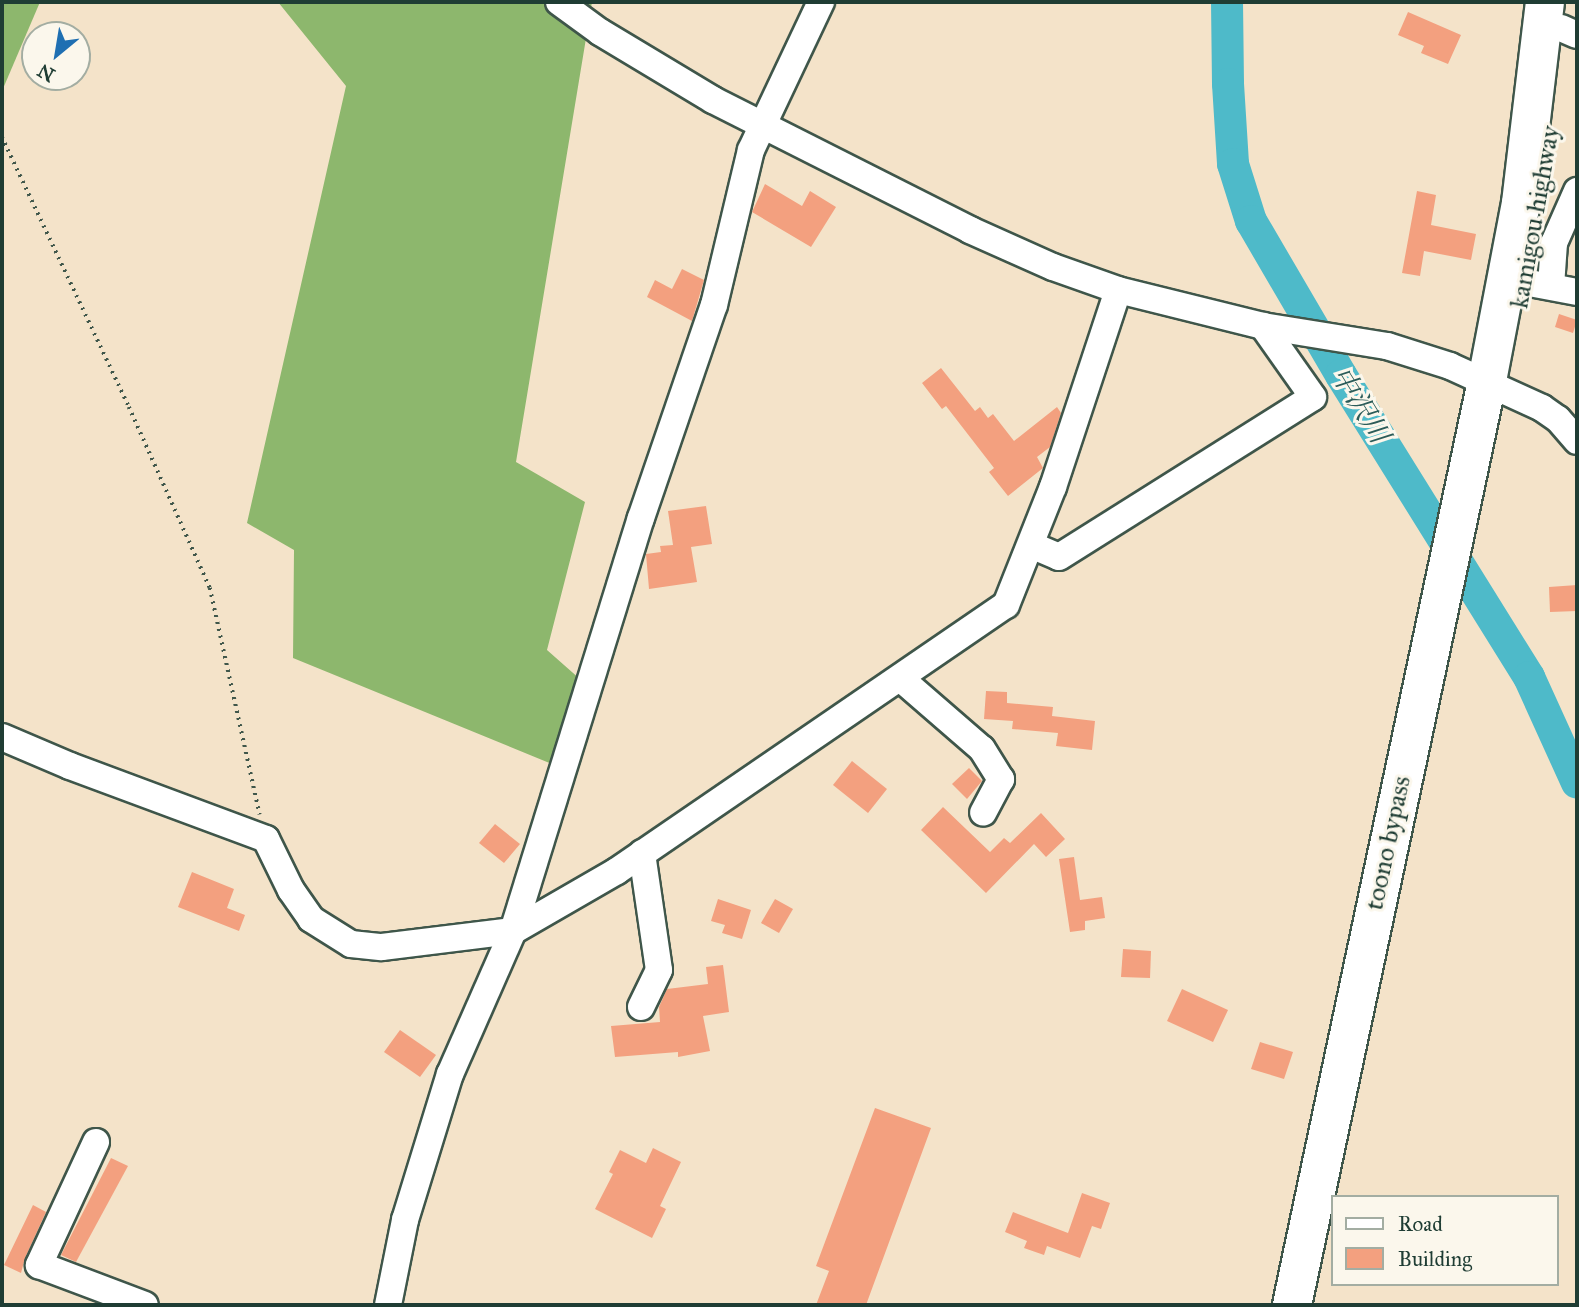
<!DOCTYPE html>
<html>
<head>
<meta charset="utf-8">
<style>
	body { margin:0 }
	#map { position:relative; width:1579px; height:1307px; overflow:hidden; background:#f4e3c9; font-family:"IM FELL Great Primer","Noto Serif JP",serif }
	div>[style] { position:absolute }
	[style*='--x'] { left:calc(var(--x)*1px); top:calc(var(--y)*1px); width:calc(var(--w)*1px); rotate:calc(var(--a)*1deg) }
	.forest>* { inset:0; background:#8db76d }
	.river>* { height:32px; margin:-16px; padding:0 16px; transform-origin:16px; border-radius:16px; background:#4ebac9 }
	.building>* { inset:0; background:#f3a07f }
	.path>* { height:3.5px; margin-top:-1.75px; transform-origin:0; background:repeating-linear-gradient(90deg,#3f564a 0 2px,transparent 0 7px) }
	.roads { filter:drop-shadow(2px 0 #3f564a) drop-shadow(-2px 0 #3f564a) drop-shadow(0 2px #3f564a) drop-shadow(0 -2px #3f564a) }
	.minor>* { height:26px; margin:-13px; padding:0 13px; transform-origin:13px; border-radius:13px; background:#fff }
	.highway>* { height:38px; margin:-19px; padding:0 19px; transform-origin:19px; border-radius:19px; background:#fff }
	span { translate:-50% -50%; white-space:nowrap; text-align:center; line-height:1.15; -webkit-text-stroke:6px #fbf7ec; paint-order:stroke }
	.street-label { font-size:26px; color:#1f3d34 }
	.water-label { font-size:28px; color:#2b5c59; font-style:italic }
	.frame { position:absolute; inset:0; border:4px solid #1f3d34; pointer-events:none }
	.legend { position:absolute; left:1331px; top:1195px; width:228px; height:91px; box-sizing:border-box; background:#fbf7ec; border:2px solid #a3ada2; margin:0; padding:9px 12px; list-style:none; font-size:21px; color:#1f3d34 }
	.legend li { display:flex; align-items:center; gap:14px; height:35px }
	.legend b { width:35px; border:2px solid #a3ada2 }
	.north { position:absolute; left:21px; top:21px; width:70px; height:70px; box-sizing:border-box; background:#fbf7ec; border:2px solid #a3ada2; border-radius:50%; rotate:210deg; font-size:19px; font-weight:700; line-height:28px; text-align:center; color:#1f3d34 }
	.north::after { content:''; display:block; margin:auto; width:24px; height:32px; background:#1f6fb2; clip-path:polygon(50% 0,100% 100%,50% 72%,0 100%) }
</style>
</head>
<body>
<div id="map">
	<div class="forest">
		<i style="clip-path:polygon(2px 2px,40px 2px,2px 91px)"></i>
		<i style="clip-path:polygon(278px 2px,592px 2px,516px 462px,585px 502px,547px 650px,598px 695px,569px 771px,293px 658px,294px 550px,247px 523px,346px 86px)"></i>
	</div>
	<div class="river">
		<i style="--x:1227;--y:2;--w:82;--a:89.3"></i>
		<i style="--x:1228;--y:84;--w:80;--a:86.4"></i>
		<i style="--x:1233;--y:164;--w:60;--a:72.5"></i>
		<i style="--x:1251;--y:221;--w:178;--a:59.7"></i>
		<i style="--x:1341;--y:375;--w:356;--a:58.1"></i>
		<i style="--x:1529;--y:677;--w:116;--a:65.6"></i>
	</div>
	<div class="building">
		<i style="clip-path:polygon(1408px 12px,1461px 35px,1448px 64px,1421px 53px,1424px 46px,1398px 35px)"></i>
		<i style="clip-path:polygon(765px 184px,802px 206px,810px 191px,836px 207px,811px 247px,752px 212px)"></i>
		<i style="clip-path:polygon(1417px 191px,1436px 195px,1431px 225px,1476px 234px,1471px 260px,1424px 251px,1420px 276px,1402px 273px)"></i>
		<i style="clip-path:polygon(682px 269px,704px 280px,692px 321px,647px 297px,655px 280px,672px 289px)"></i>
		<i style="clip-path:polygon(1559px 314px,1577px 320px,1573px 333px,1555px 327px)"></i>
		<i style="clip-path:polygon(941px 368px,975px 411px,980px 407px,988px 418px,993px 414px,1014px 441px,1057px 407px,1061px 413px,1050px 447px,1037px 457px,1043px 468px,1008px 496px,989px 472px,994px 468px,946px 406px,942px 409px,922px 383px)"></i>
		<i style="clip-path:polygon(706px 506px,712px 544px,691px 547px,697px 582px,649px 589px,646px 554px,661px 552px,660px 546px,673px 545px,668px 511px)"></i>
		<i style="clip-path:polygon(1577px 585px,1577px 611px,1550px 612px,1549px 587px)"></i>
		<i style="clip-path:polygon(986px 691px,1007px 692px,1007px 703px,1053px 707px,1052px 716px,1095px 721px,1092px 750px,1056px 746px,1058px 733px,1012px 729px,1013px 721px,984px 719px)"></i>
		<i style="clip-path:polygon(852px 761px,887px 789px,868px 813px,833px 785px)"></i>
		<i style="clip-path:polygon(969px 768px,982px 781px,967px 799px,952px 784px)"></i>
		<i style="clip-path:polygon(943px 807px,990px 852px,1004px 838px,1010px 843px,1041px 813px,1065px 839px,1046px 857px,1034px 844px,986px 893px,921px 830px)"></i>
		<i style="clip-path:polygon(495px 824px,520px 844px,504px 863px,479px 843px)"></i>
		<i style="clip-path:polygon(1074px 857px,1080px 900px,1102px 897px,1105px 918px,1085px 921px,1085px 930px,1070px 932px,1059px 859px)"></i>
		<i style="clip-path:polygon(192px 872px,234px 889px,227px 908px,245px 915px,239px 931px,178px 907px)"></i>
		<i style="clip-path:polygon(718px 899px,751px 910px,742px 939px,722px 933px,725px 925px,711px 921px)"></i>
		<i style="clip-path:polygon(775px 899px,793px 909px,779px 933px,761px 923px)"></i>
		<i style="clip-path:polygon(1123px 949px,1151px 951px,1150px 978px,1121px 977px)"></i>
		<i style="clip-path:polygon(723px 965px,729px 1012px,703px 1016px,710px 1051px,678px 1057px,678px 1052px,615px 1057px,611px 1026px,660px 1022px,659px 1007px,667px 989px,708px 984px,706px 967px)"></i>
		<i style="clip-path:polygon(1182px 989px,1228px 1010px,1213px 1042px,1167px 1021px)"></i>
		<i style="clip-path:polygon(400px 1030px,436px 1055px,420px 1077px,384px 1052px)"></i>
		<i style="clip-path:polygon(1260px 1042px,1293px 1052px,1284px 1079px,1251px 1069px)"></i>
		<i style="clip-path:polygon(875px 1108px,931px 1128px,866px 1305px,816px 1305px,829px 1271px,816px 1266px)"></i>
		<i style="clip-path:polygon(653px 1148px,681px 1162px,660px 1206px,666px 1209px,652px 1238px,595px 1209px,613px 1174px,609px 1172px,620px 1150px,646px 1163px)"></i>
		<i style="clip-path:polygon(111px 1158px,128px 1166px,76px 1262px,61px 1255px)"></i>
		<i style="clip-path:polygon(1082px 1193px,1110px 1203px,1101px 1229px,1092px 1226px,1080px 1258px,1047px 1246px,1044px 1255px,1024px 1248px,1027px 1241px,1005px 1232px,1013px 1212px,1068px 1233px)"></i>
		<i style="clip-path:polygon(33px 1205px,46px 1212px,25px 1258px,21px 1273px,4px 1265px)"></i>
	</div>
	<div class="path">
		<i style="--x:2;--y:137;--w:298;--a:64.8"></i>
		<i style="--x:129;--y:407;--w:198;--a:65.9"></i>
		<i style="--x:210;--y:588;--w:232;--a:77.6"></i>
	</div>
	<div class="roads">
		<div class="minor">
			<i style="--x:559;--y:2;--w:51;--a:36.2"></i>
			<i style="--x:600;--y:32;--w:132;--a:31"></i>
			<i style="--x:713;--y:100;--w:288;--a:26.8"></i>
			<i style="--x:970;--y:230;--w:91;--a:24"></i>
			<i style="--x:1053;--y:267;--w:69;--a:19.5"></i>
			<i style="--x:1118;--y:290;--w:149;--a:13.9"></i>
			<i style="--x:1263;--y:326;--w:126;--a:9.2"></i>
			<i style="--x:1387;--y:346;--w:66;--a:17.6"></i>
			<i style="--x:1450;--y:366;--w:101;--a:24.5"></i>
			<i style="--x:1542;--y:408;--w:19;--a:35"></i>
			<i style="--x:1558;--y:419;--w:29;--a:49"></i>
			<i style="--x:1561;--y:28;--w:17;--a:24"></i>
			<i style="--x:1524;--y:282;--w:54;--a:10.7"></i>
			<i style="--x:1551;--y:286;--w:43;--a:-86"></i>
			<i style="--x:1554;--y:243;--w:57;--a:-66.1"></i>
			<i style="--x:1031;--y:545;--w:30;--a:23"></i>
			<i style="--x:1059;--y:557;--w:300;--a:-32.2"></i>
			<i style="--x:1313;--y:397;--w:87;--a:-125.2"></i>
			<i style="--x:900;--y:678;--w:108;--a:40.9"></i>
			<i style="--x:982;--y:749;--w:36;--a:58"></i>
			<i style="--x:1001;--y:779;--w:38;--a:118"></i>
			<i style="--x:2;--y:737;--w:74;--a:23.1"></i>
			<i style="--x:70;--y:766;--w:209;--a:20.4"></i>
			<i style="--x:266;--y:839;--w:57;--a:63.9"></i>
			<i style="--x:291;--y:890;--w:35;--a:55"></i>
			<i style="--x:311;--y:919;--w:47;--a:32"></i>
			<i style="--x:351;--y:944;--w:31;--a:6"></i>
			<i style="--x:382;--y:947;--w:132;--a:-7"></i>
			<i style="--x:513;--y:931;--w:120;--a:-30"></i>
			<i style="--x:617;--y:871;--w:471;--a:-34.4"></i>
			<i style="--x:1006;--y:605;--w:127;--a:-68.3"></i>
			<i style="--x:1053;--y:487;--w:207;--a:-71.7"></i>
			<i style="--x:641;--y:1007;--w:41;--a:-64.1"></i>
			<i style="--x:659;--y:970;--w:118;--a:-98.3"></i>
			<i style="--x:96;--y:1142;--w:136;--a:114.9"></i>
			<i style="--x:39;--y:1265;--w:113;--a:20.7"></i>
			<i style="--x:388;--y:1305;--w:87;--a:-78.7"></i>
			<i style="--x:405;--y:1220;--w:153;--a:-72.9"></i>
			<i style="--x:450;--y:1074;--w:156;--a:-66.2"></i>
			<i style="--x:513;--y:931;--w:432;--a:-72.8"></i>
			<i style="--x:641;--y:518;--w:225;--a:-71.1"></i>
			<i style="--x:714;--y:305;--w:159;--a:-76.6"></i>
			<i style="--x:751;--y:150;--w:164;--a:-64.7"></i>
		</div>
		<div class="highway">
			<i style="--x:1292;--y:1305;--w:944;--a:-78.08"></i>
			<i style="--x:1487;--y:381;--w:181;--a:-79.2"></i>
			<i style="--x:1521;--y:203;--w:202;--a:-83.2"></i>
		</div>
	</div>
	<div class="street-label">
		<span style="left:1535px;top:217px;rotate:-80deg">kamigou highway</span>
		<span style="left:1388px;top:843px;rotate:-78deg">toono bypass</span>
	</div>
	<div class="water-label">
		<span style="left:1360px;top:405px;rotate:58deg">中沢川</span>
	</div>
	<div class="frame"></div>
	<ul class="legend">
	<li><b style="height:9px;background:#fff"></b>Road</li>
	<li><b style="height:19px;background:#f3a07f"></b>Building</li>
	</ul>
	<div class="north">N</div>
</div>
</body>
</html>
